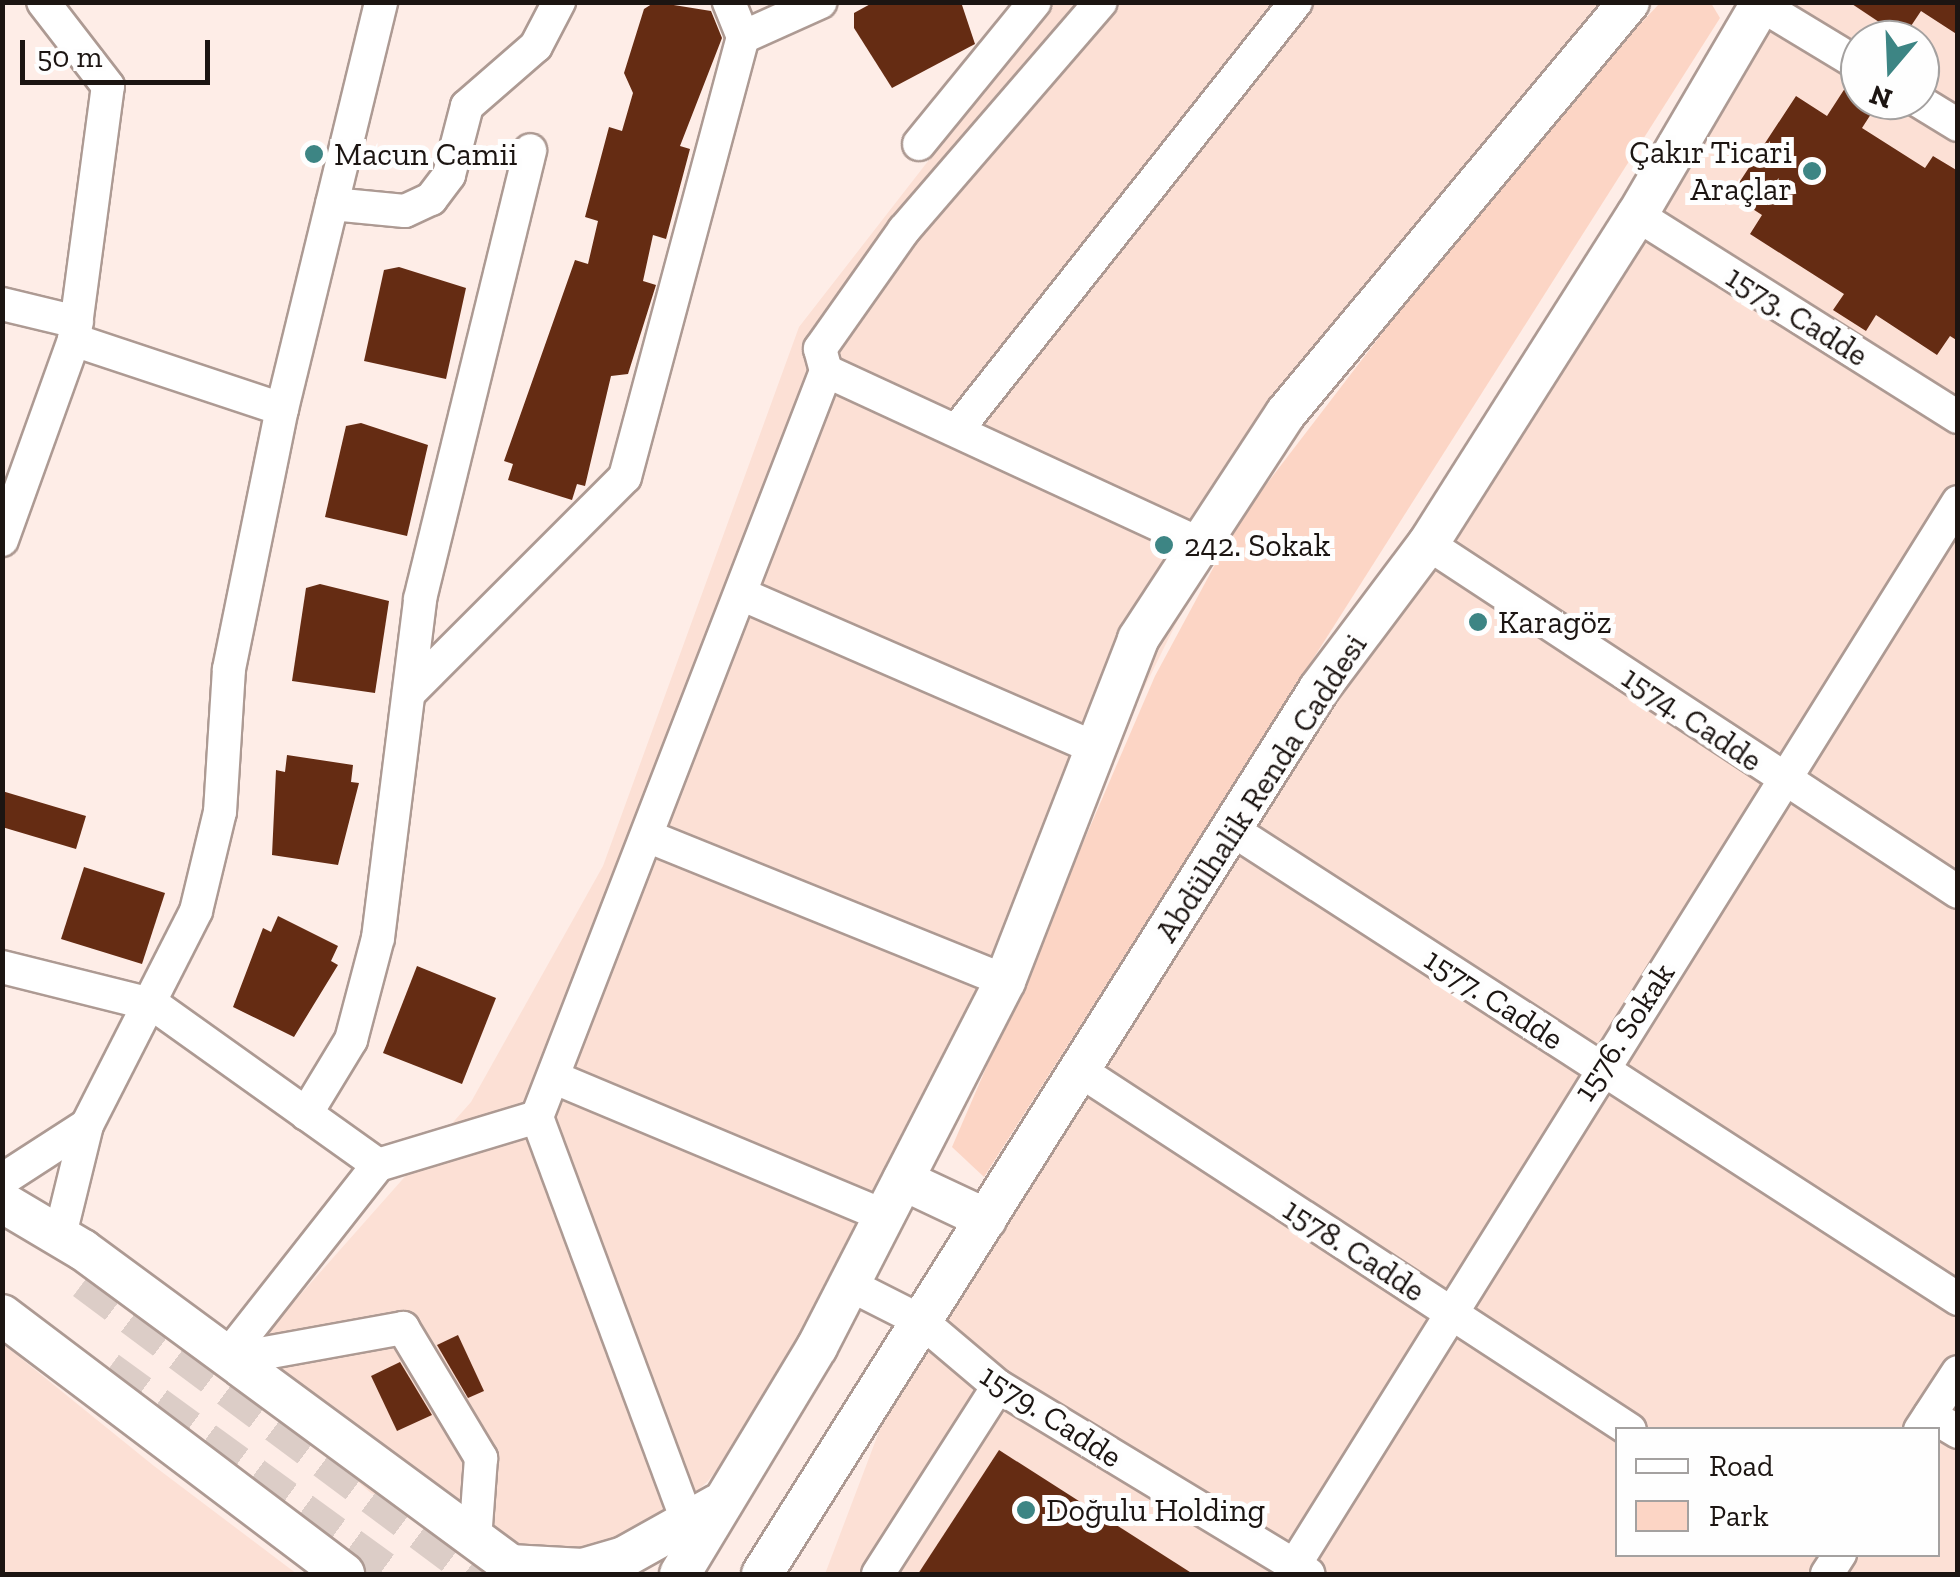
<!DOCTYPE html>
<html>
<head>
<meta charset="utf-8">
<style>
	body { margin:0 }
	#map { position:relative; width:1960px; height:1577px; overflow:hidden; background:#feede7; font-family:"Zilla Slab",serif }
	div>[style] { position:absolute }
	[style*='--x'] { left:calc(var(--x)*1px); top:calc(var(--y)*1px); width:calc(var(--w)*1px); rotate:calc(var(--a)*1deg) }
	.built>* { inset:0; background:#fce0d5 }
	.green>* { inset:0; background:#fcd5c5 }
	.building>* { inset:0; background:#652c13 }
	.major-tunnel>* { height:40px; margin-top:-20px; transform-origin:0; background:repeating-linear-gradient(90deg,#dccdc7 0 40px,transparent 0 60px) }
	.roads { filter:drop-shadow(2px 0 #ad9a93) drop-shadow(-2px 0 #ad9a93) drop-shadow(0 2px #ad9a93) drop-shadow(0 -2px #ad9a93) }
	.minor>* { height:32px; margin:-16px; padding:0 16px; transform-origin:16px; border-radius:16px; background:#fff }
	.major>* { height:40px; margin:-20px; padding:0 20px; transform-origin:20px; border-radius:20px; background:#fff }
	.dots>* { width:28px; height:28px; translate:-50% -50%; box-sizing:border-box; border:5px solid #fefefe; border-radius:50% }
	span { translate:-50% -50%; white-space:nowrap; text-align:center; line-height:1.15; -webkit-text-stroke:10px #fefefe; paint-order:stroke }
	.poi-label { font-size:32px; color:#1c1512 }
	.right { translate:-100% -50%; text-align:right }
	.left { translate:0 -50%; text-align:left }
	.street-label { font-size:32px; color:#1c1512 }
	.frame { position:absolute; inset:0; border:5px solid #1c1512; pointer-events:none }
	.legend { position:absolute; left:1615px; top:1427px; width:325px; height:130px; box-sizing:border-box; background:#fefefe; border:2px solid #a4a1a0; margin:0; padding:12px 18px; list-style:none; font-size:30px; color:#1c1512 }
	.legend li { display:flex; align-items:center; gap:20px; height:50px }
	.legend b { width:50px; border:2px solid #a4a1a0 }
	.north { position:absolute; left:1840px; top:20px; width:100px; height:100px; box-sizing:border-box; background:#fefefe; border:2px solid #a4a1a0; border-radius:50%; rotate:199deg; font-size:28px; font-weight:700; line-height:40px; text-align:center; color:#1c1512 }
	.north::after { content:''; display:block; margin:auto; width:35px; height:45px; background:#3d8584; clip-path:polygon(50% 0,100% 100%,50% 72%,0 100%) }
	.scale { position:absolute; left:20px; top:40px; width:190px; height:45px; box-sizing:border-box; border:5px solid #1c1512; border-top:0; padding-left:12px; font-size:30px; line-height:35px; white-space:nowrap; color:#1c1512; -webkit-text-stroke:8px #fefefe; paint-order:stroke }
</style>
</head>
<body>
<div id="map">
	<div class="built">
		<i style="clip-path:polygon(1051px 3px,1603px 3px,1264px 446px,827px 1328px,708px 1481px,673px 1513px,618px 1542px,579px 1549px,482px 1547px,371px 1493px,231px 1373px,471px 1102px,603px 866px,799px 327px)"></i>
		<i style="clip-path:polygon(evenodd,1762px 3px,1957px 3px,1957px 1574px,825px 1574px,921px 1321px,1762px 3px,1860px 40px,1920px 40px,1920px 100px,1860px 100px,1860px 40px,1762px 3px,1618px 1430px,1938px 1430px,1938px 1554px,1618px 1554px,1618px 1430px)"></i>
		<i style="clip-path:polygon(2px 1343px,154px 1466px,297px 1574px,3px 1574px)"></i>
	</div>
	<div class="green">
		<i style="clip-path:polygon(1660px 3px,1711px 3px,1720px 18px,984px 1177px,952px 1147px,1155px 676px,1239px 520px,1532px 138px)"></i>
	</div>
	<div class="building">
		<i style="clip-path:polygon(655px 2px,711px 11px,722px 38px,680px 146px,690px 149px,666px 239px,653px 235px,643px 281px,656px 285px,628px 374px,611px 376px,585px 486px,577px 484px,572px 500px,508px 480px,513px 464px,504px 461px,575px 260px,588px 264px,598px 221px,585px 217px,609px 127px,622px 131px,633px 93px,624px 73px,644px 9px)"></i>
		<i style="clip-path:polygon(874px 2px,961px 2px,975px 44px,892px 88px,854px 28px,854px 13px)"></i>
		<i style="clip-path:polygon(1849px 2px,1958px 2px,1958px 35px,1921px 11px,1903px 38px)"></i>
		<i style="clip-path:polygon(1849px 82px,1860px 85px,1860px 100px,1880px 100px,1862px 128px,1925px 168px,1933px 156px,1958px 171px,1958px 341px,1950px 336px,1937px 355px,1876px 315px,1866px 331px,1833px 310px,1844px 294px,1750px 234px,1762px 215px,1731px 195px,1796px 96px,1827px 116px)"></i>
		<i style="clip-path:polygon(399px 267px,466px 288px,446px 379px,364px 361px,384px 270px)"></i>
		<i style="clip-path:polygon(361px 423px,428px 445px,407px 536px,325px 517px,346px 426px)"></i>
		<i style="clip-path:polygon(320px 584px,389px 601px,375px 693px,292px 681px,306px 588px)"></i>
		<i style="clip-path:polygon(287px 755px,353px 765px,351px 782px,359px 783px,338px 865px,272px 855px,276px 770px,285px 772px)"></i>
		<i style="clip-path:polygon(2px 791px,86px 816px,76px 849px,2px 827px)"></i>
		<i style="clip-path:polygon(84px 867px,165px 893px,142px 964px,61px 939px)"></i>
		<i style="clip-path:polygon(278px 916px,338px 946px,331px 961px,338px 965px,294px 1037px,233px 1007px,263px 928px,271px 932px)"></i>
		<i style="clip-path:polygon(417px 966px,496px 998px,462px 1084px,383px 1053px)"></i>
		<i style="clip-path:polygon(458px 1335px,484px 1391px,468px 1398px,437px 1345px)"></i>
		<i style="clip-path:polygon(400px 1362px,432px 1415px,397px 1431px,371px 1376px)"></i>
		<i style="clip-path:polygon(999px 1450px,1193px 1574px,918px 1574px)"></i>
	</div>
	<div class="major-tunnel">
		<i style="--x:85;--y:1280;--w:492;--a:36.7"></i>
		<i style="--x:107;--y:1371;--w:345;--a:36"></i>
	</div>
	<div class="roads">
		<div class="minor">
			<i style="--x:1761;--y:5;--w:116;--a:31.2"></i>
			<i style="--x:743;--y:37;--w:85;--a:-24.2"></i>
			<i style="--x:1917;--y:100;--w:48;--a:31.4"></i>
			<i style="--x:919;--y:144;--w:183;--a:-50.8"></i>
			<i style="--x:332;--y:204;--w:73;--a:5.5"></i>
			<i style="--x:405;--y:211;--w:29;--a:-25"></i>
			<i style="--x:431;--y:199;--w:30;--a:-53"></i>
			<i style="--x:449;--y:175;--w:71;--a:-75.4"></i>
			<i style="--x:467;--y:106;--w:91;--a:-41"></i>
			<i style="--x:536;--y:46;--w:50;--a:-62.4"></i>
			<i style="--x:1637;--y:215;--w:379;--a:32.2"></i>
			<i style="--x:2;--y:304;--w:77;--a:13.5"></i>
			<i style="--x:74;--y:340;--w:219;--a:18.4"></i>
			<i style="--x:826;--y:371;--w:412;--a:24.8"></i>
			<i style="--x:957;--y:430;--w:546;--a:-51.62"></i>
			<i style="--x:2;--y:540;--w:213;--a:-70.2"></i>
			<i style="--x:74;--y:340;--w:256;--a:-82.4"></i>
			<i style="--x:108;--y:86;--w:106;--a:-127.7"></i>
			<i style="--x:1428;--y:544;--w:634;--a:33.29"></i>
			<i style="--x:741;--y:594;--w:387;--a:23.5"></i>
			<i style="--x:409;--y:693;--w:305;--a:-45"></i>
			<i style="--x:625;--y:477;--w:456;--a:-75"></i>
			<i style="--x:743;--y:37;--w:38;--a:-112"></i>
			<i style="--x:1231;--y:829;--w:866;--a:32.88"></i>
			<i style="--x:647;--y:836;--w:386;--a:22"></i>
			<i style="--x:2;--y:967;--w:157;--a:14"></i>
			<i style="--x:154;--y:1005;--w:275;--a:35.5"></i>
			<i style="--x:378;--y:1165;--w:244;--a:128.2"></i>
			<i style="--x:1079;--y:1070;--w:658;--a:33.16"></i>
			<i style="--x:555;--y:1078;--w:355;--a:22.7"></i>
			<i style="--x:306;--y:1114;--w:87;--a:-58.7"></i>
			<i style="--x:351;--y:1040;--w:106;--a:-75.2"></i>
			<i style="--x:378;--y:938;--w:342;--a:-82.9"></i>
			<i style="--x:420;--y:599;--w:462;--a:-76.2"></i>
			<i style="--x:537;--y:1117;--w:434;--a:69.6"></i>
			<i style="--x:378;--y:1165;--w:166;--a:-16.8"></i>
			<i style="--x:537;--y:1117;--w:800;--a:-68.82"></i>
			<i style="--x:826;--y:371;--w:23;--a:-105"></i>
			<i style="--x:820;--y:349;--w:146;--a:-54.8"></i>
			<i style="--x:904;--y:230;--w:301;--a:-49.2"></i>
			<i style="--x:2;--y:1180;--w:101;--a:-32.9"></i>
			<i style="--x:60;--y:1235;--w:113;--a:-76.2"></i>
			<i style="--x:87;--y:1125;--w:240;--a:-63"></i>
			<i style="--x:196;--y:911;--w:102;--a:-76.4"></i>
			<i style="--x:220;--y:812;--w:143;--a:-86.4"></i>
			<i style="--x:229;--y:669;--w:265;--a:-78.5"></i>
			<i style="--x:282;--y:409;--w:419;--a:-76.3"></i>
			<i style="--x:848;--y:1284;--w:82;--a:26.9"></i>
			<i style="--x:921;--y:1321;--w:101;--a:40.2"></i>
			<i style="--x:998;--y:1386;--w:363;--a:31.2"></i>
			<i style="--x:232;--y:1359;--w:174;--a:-10.3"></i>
			<i style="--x:403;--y:1328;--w:152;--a:59"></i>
			<i style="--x:481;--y:1458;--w:81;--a:94.2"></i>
			<i style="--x:1930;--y:1415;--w:33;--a:31"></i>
			<i style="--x:1920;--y:1430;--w:69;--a:-56.8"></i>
			<i style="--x:1294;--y:1566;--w:1254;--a:-58.03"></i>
			<i style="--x:878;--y:1574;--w:223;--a:-57.4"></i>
			<i style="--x:1827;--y:1574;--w:24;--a:-57"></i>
		</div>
		<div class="major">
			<i style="--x:903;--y:1180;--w:92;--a:25.2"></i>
			<i style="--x:2;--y:1202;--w:94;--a:30.7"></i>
			<i style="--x:83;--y:1250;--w:546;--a:36.37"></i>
			<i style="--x:2;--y:1315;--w:429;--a:37.1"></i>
			<i style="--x:510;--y:1565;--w:73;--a:3.1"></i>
			<i style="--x:583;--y:1569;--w:43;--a:-16.3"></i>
			<i style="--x:624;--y:1557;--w:107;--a:-29.2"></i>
			<i style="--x:680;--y:1574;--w:265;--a:-58.9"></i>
			<i style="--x:817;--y:1347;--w:411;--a:-62.8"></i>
			<i style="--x:1005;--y:981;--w:367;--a:-68.7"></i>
			<i style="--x:1138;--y:639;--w:270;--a:-56.8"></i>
			<i style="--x:1286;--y:413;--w:535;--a:-50.15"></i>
			<i style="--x:762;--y:1574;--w:1046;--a:-57.81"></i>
			<i style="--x:1319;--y:689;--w:181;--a:-53.1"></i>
			<i style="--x:1428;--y:544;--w:390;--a:-57.6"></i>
			<i style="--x:1637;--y:215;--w:247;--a:-59.6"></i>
		</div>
	</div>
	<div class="dots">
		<i style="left:314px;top:154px;background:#3d8584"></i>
		<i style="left:1812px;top:171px;background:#3d8584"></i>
		<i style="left:1164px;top:545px;background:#3d8584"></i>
		<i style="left:1478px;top:622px;background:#3d8584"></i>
		<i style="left:1026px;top:1510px;background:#3d8584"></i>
	</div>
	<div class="poi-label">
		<span class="right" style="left:1792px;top:171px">Çakır Ticari<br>Araçlar</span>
		<span class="left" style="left:334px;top:154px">Macun Camii</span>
		<span class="left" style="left:1184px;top:545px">242. Sokak</span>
		<span class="left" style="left:1498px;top:622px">Karagöz</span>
		<span class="left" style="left:1046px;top:1510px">Doğulu Holding</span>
	</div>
	<div class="street-label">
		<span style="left:1797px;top:316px;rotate:32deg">1573. Cadde</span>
		<span style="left:1692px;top:719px;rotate:34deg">1574. Cadde</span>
		<span style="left:1261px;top:788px;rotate:-57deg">Abdülhalik Renda Caddesi</span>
		<span style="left:1494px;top:999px;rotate:33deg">1577. Cadde</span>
		<span style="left:1624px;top:1032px;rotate:-57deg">1576. Sokak</span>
		<span style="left:1354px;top:1250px;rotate:33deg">1578. Cadde</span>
		<span style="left:1051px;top:1416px;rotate:33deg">1579. Cadde</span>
	</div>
	<div class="frame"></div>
	<ul class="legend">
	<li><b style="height:12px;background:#fff"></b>Road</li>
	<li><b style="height:28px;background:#fcd5c5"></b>Park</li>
	</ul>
	<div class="north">N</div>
	<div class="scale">50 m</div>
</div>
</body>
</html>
